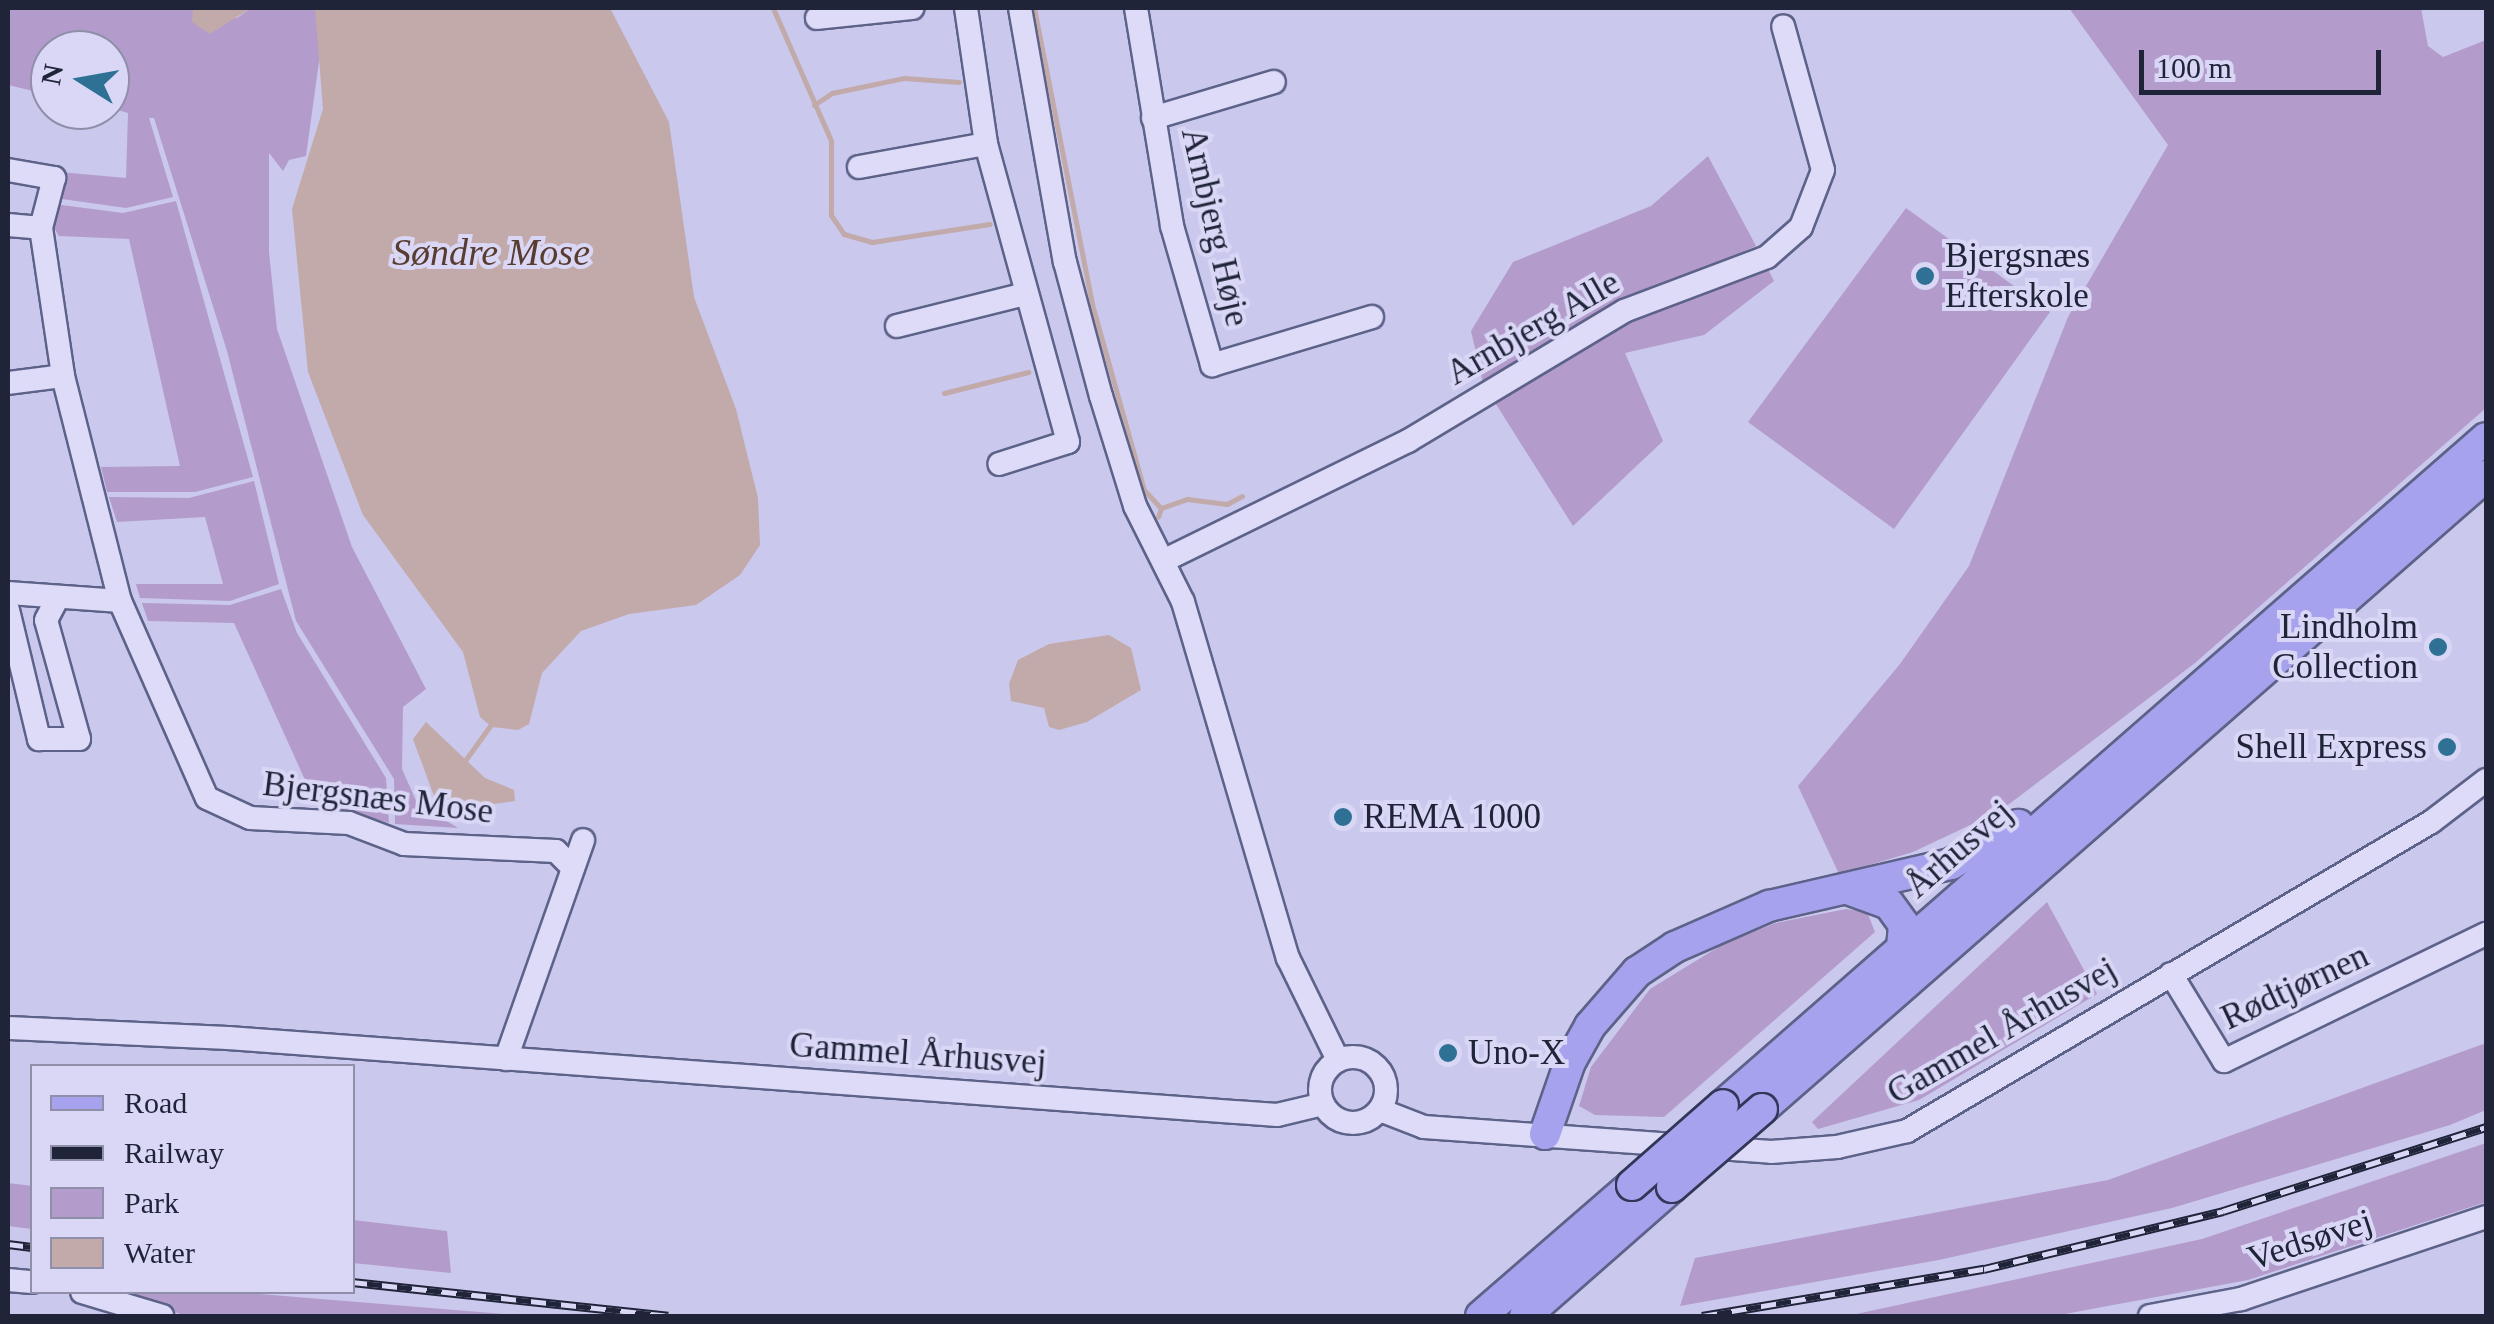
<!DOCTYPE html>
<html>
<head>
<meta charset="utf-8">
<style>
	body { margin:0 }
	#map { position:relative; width:2494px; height:1324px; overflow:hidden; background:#cac8ed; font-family:Georgia,serif }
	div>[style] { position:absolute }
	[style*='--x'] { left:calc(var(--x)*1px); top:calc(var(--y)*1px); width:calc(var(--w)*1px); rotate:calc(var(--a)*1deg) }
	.green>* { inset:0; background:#b39ccb }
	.water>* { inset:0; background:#c1aaa9 }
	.stream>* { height:5px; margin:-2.5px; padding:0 2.5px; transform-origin:2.5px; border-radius:2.5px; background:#c1aaa9 }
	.roads { filter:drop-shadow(2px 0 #5d6288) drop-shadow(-2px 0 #5d6288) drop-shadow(0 2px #5d6288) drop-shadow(0 -2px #5d6288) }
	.minor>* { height:22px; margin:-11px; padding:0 11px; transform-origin:11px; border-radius:11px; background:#dddbf8 }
	.minor>.ring { margin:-11px; padding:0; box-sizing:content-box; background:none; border:22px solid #dddbf8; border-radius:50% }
	.major>* { height:30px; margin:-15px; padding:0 15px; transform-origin:15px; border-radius:15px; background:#a6a2ee }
	.rail>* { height:9px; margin-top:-4.5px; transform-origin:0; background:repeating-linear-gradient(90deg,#d9d7f5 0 15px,#202439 0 30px); box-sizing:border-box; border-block:2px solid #202439 }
	.bridges { filter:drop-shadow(2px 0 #313757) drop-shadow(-2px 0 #313757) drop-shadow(0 2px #313757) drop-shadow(0 -2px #313757) }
	.major-bridge>* { height:30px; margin:-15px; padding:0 15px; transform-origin:15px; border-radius:15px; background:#a6a2ee }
	.dots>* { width:28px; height:28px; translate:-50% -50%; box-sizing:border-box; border:5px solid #d9d7f5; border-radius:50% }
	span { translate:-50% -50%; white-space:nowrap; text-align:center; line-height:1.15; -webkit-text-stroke:8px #d9d7f5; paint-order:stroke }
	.street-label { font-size:35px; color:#202439 }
	.poi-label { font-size:35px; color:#202439 }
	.left { translate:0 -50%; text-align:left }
	.right { translate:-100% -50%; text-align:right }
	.water-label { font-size:38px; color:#583c30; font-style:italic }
	.frame { position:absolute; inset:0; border:10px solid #202439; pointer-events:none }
	.legend { position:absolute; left:30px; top:1064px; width:325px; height:230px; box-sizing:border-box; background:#d9d7f5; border:2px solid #8f8faa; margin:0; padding:12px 18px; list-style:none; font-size:30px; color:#202439 }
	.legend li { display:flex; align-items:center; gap:20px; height:50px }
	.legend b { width:50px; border:2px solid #8f8faa }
	.north { position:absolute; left:30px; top:30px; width:100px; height:100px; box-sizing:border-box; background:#d9d7f5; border:2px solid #8f8faa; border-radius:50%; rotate:281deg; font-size:28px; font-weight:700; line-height:40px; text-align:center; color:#202439 }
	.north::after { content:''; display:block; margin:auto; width:35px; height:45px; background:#2f7195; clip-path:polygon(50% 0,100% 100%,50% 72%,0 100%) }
	.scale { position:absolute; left:2139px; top:50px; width:242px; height:45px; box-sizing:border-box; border:5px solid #202439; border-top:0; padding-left:12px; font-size:30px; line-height:35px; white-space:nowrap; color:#202439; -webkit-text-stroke:8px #d9d7f5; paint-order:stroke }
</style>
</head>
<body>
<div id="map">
	<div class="green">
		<i style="clip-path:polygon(8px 8px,193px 8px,237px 18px,251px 8px,315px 8px,322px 40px,306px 156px,289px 160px,283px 171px,269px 153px,269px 252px,277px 329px,352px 547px,426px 689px,403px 707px,402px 769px,417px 803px,458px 828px,395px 824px,394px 779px,296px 621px,227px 351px,154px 118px,149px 118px,173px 197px,126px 208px,55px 198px,60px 172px,126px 178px,128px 113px,110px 108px,110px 50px,50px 50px,50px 95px,8px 85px)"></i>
		<i style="clip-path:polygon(2069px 8px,2421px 8px,2428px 46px,2443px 57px,2486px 40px,2486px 408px,2195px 663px,2000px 811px,1913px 852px,1839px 874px,1798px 786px,1900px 664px,1969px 566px,2068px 317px,2168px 145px)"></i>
		<i style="clip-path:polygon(1708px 156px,1756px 246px,1621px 305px,1483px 383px,1471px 331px,1513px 262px,1651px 206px)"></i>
		<i style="clip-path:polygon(176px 201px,253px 477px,195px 492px,107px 492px,101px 467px,180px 466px,129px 239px,59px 236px,51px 223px,54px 204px,123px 213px)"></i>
		<i style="clip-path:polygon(1906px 208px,2050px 312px,1894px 529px,1748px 422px)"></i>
		<i style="clip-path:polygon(1767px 267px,1774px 281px,1704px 335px,1625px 353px,1663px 441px,1573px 526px,1494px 401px,1627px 319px)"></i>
		<i style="clip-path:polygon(254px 481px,279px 584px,230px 601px,140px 598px,136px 584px,223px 584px,205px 517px,117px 522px,109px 497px,189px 498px)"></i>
		<i style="clip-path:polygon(281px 589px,297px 633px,386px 778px,389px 823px,315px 802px,234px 623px,148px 621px,142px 603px,230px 605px)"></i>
		<i style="clip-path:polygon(2047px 902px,2097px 994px,1919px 1100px,1818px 1129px,1812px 1122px)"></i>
		<i style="clip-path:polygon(1846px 909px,1867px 912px,1875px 932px,1664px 1117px,1595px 1115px,1579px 1106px,1591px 1067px,1650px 989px,1725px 943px,1776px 923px)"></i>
		<i style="clip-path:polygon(2486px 1043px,2486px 1110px,2450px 1125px,2172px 1208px,1939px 1260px,1680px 1306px,1695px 1258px,2108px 1180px)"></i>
		<i style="clip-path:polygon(2486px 1143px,2486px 1202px,2248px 1280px,2054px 1316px,1847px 1316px,2202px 1239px)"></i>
		<i style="clip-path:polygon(8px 1183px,32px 1186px,32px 1229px,8px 1226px)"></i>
		<i style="clip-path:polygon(353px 1220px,447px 1231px,451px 1273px,353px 1263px)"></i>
		<i style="clip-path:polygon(124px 1292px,237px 1292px,527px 1316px,185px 1316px)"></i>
	</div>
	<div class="water">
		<i style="clip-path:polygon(193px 8px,251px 8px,210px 34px,192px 22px)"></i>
		<i style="clip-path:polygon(315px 8px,610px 8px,669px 122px,694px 297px,736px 409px,758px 498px,760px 545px,740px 575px,696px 605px,629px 614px,581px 631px,542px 673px,529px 724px,518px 730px,492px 727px,480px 717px,463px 652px,363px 515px,308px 372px,292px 209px,323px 109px)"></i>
		<i style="clip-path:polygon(1109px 635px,1131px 648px,1141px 690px,1087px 722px,1059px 730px,1049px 727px,1044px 708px,1011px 701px,1009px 684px,1018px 660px,1049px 644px)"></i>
		<i style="clip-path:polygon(426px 722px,485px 778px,514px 790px,515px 801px,463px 808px,434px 796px,413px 739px)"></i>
	</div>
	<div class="stream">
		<i style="--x:773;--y:8;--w:145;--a:66.4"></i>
		<i style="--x:831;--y:141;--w:74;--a:90"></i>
		<i style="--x:831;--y:215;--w:23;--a:56"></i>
		<i style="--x:844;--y:234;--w:29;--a:16"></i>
		<i style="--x:872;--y:242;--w:119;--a:-8.7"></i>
		<i style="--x:1034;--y:8;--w:302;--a:78.9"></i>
		<i style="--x:1092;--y:304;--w:193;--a:74.4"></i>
		<i style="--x:1144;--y:490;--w:25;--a:47"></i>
		<i style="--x:1161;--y:508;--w:9;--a:108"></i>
		<i style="--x:814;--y:105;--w:22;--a:-34"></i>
		<i style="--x:832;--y:93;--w:74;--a:-11.8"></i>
		<i style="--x:904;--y:78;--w:55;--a:4.2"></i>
		<i style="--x:944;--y:393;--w:87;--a:-14"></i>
		<i style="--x:1161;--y:508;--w:28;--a:-19"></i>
		<i style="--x:1187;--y:499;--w:40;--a:7.1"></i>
		<i style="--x:1227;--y:504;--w:17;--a:-28"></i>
		<i style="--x:464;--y:762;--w:44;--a:-54.2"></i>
	</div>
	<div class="roads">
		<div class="minor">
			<i style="--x:966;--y:8;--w:137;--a:81.6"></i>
			<i style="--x:986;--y:144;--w:309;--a:74.6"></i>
			<i style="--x:1068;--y:442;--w:72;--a:162.3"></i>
			<i style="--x:1020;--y:8;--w:258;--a:80"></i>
			<i style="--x:1065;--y:262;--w:139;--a:75"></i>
			<i style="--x:1101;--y:396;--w:115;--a:72.8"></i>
			<i style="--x:1135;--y:506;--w:107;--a:63.4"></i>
			<i style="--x:1183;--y:602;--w:371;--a:73.6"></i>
			<i style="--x:1288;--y:958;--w:114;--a:63.9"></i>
			<i style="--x:1136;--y:8;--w:221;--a:80.6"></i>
			<i style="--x:1172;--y:226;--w:145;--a:73.9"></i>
			<i style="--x:1212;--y:365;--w:167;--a:-16.7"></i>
			<i style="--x:817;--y:18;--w:96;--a:-6"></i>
			<i style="--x:1153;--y:118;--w:126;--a:-16.6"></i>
			<i style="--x:859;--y:167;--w:129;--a:-10.3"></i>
			<i style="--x:8;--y:170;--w:47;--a:9.9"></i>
			<i style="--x:54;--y:178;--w:52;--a:104.6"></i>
			<i style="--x:41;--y:228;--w:150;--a:81.5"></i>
			<i style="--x:63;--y:376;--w:232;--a:75.8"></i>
			<i style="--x:120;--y:601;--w:215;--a:66.2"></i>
			<i style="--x:207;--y:798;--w:47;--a:24.9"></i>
			<i style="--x:250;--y:818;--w:99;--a:2.9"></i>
			<i style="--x:349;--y:823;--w:59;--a:20.9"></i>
			<i style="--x:404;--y:844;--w:152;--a:2.6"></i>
			<i style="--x:556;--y:851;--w:24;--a:45"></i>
			<i style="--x:8;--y:225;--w:33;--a:5"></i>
			<i style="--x:897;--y:326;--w:132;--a:-14"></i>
			<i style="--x:8;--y:383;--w:55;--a:-7.3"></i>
			<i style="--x:1165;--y:560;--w:271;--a:-26.1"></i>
			<i style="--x:1408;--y:441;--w:252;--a:-31"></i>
			<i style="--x:1624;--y:311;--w:153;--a:-20.7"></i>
			<i style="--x:1767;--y:257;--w:45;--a:-41.4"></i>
			<i style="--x:1801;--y:227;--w:61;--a:-68.9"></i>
			<i style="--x:1823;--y:170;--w:149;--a:-105.5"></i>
			<i style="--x:8;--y:593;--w:112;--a:4.1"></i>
			<i style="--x:8;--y:610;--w:133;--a:76.5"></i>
			<i style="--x:39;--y:739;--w:40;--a:0"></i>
			<i style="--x:79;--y:739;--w:123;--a:-105.5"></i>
			<i style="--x:46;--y:620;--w:21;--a:-62"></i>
			<i style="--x:2171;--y:974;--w:102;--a:58.7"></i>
			<i style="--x:2224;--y:1061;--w:291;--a:-25.9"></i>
			<i style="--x:8;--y:1028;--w:220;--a:2.6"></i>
			<i style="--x:228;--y:1038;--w:1052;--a:4.2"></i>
			<i style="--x:1277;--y:1115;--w:47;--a:-13.4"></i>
			<i class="ring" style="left:1320px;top:1057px;width:44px;height:44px"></i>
			<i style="--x:506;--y:1059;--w:232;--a:-70.6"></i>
			<i style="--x:1380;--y:1110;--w:47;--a:21.1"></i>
			<i style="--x:1424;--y:1127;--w:348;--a:4.1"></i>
			<i style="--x:1771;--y:1152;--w:66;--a:-4.3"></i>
			<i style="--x:1837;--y:1147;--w:72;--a:-12.9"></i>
			<i style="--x:1907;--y:1131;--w:608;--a:-30.53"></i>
			<i style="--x:2431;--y:822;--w:69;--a:-37.4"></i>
			<i style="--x:8;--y:1280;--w:24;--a:5"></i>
			<i style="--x:82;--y:1292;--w:84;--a:16.7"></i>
			<i style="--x:2150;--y:1316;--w:93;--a:-10.6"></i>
			<i style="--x:2241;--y:1299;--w:258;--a:-18.5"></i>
		</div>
		<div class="major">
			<i style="--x:1850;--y:890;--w:41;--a:19.7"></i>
			<i style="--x:1889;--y:904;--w:26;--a:54"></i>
			<i style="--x:1904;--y:925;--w:24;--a:95"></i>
			<i style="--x:1723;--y:1105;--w:1013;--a:-41.16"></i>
			<i style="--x:1762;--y:1109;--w:962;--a:-41.16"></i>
			<i style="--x:1545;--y:1134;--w:76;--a:-70.9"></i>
			<i style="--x:1570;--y:1062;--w:41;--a:-60.9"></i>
			<i style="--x:1590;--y:1026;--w:72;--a:-49"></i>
			<i style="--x:1637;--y:972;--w:45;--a:-33.3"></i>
			<i style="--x:1675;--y:947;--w:103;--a:-23.6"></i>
			<i style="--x:1769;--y:906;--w:187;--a:-13"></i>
			<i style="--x:1951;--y:864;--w:78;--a:-30.2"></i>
			<i style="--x:1481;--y:1316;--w:200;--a:-40.9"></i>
			<i style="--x:1525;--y:1316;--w:196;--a:-41.3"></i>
		</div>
	</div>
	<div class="rail">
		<i style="--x:8;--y:1244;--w:24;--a:7"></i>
		<i style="--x:352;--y:1282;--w:318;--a:6.1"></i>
		<i style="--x:1702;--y:1316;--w:286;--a:-9.5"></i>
		<i style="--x:1984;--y:1269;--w:246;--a:-13.6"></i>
		<i style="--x:2223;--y:1211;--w:276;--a:-17.7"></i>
	</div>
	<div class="bridges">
		<div class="major-bridge">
			<i style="--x:1632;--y:1185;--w:121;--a:-41.3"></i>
			<i style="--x:1672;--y:1187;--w:119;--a:-40.9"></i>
		</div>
	</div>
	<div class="dots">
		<i style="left:1925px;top:276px;background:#2f7195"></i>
		<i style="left:2438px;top:647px;background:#2f7195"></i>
		<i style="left:2447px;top:747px;background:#2f7195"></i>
		<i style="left:1343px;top:817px;background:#2f7195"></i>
		<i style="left:1448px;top:1053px;background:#2f7195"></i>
	</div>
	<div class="street-label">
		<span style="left:1215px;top:227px;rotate:77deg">Arnbjerg Høje</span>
		<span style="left:1533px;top:328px;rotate:-30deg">Arnbjerg Alle</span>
		<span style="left:378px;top:798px;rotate:7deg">Bjergsnæs Mose</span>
		<span style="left:1959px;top:849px;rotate:-41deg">Århusvej</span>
		<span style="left:2295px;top:987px;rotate:-25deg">Rødtjørnen</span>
		<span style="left:2002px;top:1031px;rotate:-30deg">Gammel Århusvej</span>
		<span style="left:918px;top:1054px;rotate:4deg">Gammel Århusvej</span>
		<span style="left:2310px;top:1240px;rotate:-18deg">Vedsøvej</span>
	</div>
	<div class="poi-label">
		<span class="left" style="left:1945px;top:276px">Bjergsnæs<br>Efterskole</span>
		<span class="right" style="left:2418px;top:647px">Lindholm<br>Collection</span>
		<span class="right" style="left:2427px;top:747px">Shell Express</span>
		<span class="left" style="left:1363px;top:817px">REMA 1000</span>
		<span class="left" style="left:1468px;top:1053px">Uno-X</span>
	</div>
	<div class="water-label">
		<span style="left:491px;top:253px">Søndre Mose</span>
	</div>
	<div class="frame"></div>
	<ul class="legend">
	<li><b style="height:12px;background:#a6a2ee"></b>Road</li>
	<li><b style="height:12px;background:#202439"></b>Railway</li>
	<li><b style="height:28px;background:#b39ccb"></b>Park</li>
	<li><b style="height:28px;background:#c1aaa9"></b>Water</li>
	</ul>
	<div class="north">N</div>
	<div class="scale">100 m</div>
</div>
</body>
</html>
